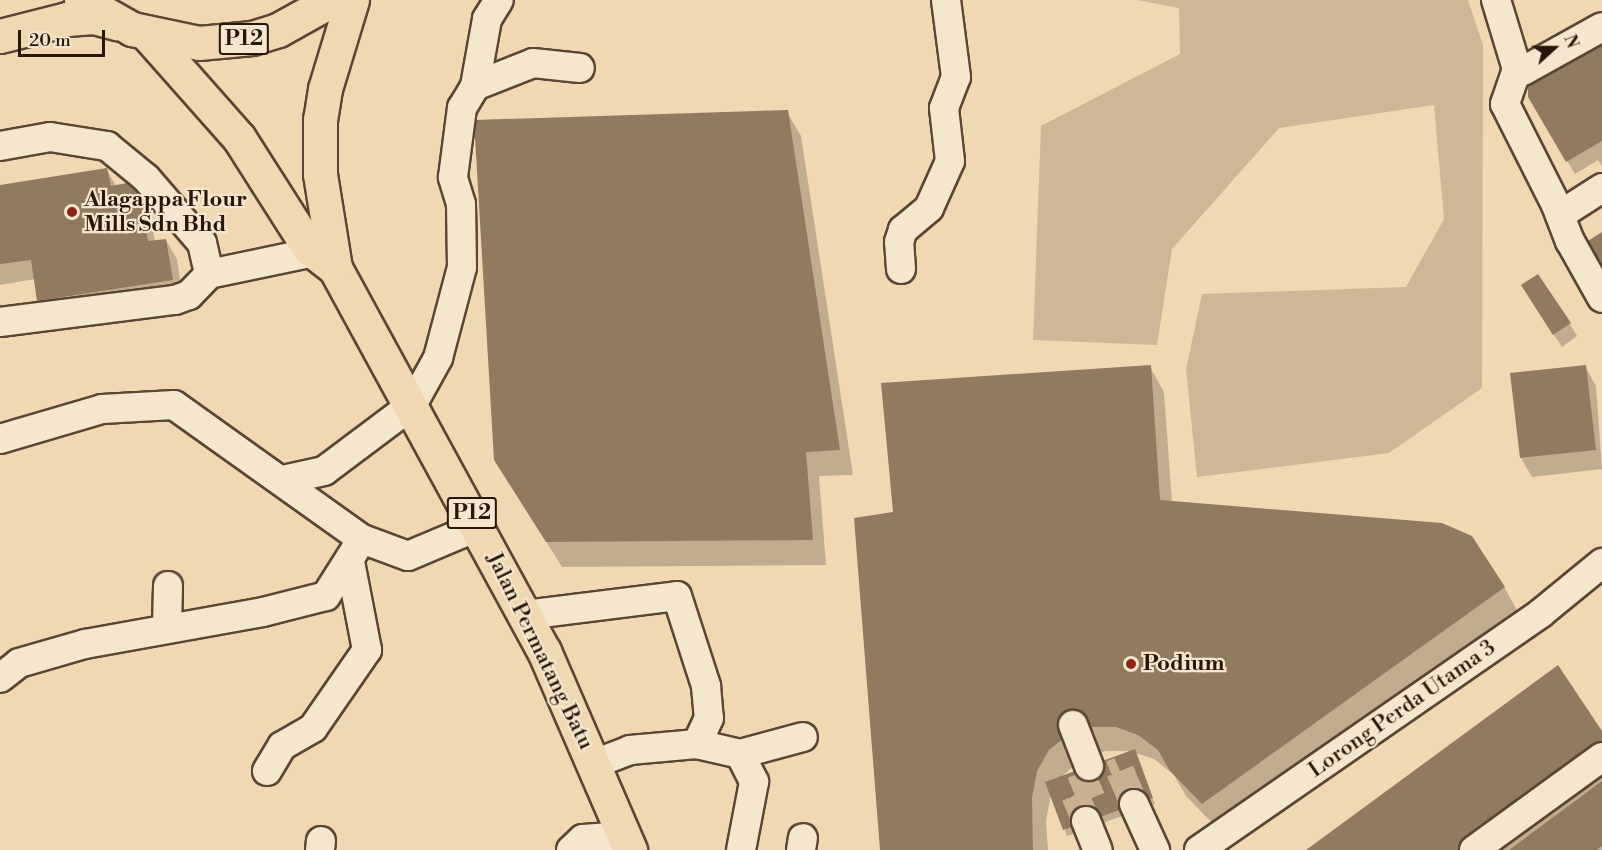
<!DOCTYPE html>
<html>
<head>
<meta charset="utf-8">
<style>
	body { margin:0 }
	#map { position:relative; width:1602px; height:850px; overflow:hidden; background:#f0d8b3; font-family:"Libre Bodoni",serif }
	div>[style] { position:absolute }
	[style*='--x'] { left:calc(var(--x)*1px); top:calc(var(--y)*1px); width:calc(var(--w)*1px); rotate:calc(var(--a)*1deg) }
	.green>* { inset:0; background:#ceb796 }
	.shadow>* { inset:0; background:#0003 }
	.building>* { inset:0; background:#907b61 }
	.minor-tunnel>* { height:28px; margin-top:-14px; transform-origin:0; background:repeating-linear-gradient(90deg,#c8b191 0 28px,transparent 0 42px) }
	.roads { filter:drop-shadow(2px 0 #594634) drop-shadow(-2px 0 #594634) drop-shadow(0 2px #594634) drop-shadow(0 -2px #594634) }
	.minor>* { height:28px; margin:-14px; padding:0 14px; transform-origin:14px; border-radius:14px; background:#f5e6ce }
	.major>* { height:33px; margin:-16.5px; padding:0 16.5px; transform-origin:16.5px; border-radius:16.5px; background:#f0d8b3 }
	.highway>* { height:33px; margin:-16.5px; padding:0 16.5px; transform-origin:16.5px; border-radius:16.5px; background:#f0d8b3 }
	.dots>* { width:16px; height:16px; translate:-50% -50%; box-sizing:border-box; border:3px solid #f5e6ce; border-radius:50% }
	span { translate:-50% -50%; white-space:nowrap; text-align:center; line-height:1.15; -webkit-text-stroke:4.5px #f5e6ce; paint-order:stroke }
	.shield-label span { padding:2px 4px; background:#f5e6ce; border:2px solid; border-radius:4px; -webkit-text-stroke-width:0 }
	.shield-label { font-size:21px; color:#271609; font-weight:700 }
	.poi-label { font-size:22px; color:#271609; font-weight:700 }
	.left { translate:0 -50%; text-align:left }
	.street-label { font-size:22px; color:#271609 }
	.north { position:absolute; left:1524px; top:18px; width:60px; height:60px; -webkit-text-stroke:4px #f5e6ce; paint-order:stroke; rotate:69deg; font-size:16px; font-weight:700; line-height:24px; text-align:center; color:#271609 }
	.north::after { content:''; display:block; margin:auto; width:21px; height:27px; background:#271609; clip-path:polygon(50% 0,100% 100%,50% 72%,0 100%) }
	.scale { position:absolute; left:18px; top:30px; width:87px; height:27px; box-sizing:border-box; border:3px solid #271609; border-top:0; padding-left:8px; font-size:18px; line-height:21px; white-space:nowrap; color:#271609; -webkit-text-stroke:4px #f5e6ce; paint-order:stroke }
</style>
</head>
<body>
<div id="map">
	<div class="green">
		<i style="clip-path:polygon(1137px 0,1468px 0,1483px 45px,1482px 388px,1389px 453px,1197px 477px,1186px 369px,1202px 294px,1406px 287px,1444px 219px,1434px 105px,1279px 128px,1172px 249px,1157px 345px,1033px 340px,1041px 126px,1180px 54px,1179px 8px)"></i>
	</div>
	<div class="shadow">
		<i style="clip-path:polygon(1602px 40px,1602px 166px,1598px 160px,1575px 174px,1529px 97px)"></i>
		<i style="clip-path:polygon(787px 112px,801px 136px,853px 475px,819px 476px,826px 565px,562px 567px,495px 459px)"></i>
		<i style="clip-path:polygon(107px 170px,116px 186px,138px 183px,149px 202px,155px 242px,166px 240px,177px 259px,183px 299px,50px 320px,39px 301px,35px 279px,0 285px,0 187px)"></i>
		<i style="clip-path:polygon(1530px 299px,1570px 324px,1577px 336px,1562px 347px)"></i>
		<i style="clip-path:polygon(1585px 366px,1596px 386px,1602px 469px,1532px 477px,1521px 458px)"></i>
		<i style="clip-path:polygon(evenodd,1150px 367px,1164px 392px,1172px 503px,1504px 587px,1518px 612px,1217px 828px,1186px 796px,1174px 775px,1154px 759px,1135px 753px,1155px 804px,1067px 836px,1051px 794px,1046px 821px,1048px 850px,882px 850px,894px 513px,1150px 367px,1106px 751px,1132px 751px,1060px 778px,1082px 759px,1106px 751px)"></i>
		<i style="clip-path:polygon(1602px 734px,1602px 850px,1309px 850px)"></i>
	</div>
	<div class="building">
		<i style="clip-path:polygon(1602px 38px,1602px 141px,1566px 162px,1528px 97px,1528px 83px)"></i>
		<i style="clip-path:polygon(788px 110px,840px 450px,806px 452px,813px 540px,546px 542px,494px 460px,474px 120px)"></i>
		<i style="clip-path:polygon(107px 168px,111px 186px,138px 181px,148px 241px,166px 239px,173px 280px,37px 301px,31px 260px,0 264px,0 185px)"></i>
		<i style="clip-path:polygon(1602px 232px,1602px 265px,1588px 241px)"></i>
		<i style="clip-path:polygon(1538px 274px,1571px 323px,1553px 335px,1521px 285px)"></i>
		<i style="clip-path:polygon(1151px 365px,1160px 500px,1442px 523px,1472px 536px,1505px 587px,1202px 804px,1170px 771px,1158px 750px,1138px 735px,1116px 727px,1091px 727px,1068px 735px,1049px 750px,1037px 771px,1032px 798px,1033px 850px,880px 850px,854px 518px,893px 512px,881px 383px)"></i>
		<i style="clip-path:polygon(1586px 365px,1596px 450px,1520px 458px,1510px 373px)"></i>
		<i style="clip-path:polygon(1558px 665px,1602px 731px,1602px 746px,1464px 850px,1306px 850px)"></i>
		<i style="clip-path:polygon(1135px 749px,1153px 798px,1063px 830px,1045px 782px)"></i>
		<i style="clip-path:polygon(1602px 781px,1602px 846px,1597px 850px,1509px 850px)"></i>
	</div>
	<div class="minor-tunnel">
		<i style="--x:1086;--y:821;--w:33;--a:-113"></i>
		<i style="--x:1073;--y:791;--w:51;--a:-23.1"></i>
		<i style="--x:1120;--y:771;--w:36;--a:67"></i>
	</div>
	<div class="roads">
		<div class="minor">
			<i style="--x:1496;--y:0;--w:72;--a:73.1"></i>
			<i style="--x:1517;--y:69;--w:37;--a:109"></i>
			<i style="--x:1505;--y:104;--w:113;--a:63.2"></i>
			<i style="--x:1556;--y:205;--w:39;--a:69"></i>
			<i style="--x:1570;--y:241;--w:65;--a:60.7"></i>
			<i style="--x:1517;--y:69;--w:6;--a:18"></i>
			<i style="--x:1523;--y:71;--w:90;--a:-29.1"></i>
			<i style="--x:475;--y:86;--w:62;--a:-21.6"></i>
			<i style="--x:533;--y:63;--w:47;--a:6.1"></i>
			<i style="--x:0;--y:146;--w:51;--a:-10.2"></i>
			<i style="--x:50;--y:137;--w:58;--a:9"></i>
			<i style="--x:107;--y:146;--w:50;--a:39.4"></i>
			<i style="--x:146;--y:178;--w:86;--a:49.3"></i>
			<i style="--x:202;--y:243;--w:32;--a:77"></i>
			<i style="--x:1560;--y:215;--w:50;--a:-32.7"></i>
			<i style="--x:901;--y:269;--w:27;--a:-94"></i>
			<i style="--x:899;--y:242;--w:13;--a:-72"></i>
			<i style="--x:903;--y:230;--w:34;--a:-40"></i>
			<i style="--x:929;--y:208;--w:51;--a:-65.9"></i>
			<i style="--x:950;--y:161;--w:53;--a:-96.5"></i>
			<i style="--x:944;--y:108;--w:33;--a:-69"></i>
			<i style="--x:956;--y:77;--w:78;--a:-97.4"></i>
			<i style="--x:0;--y:322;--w:176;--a:-7.2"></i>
			<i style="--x:175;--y:300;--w:15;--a:-20"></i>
			<i style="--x:189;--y:295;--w:29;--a:-46"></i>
			<i style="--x:209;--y:274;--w:107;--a:-11.8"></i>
			<i style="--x:0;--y:439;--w:106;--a:-16.4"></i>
			<i style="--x:102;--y:409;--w:72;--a:-3.2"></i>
			<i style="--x:174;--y:405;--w:231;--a:35.5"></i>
			<i style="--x:362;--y:539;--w:49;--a:20.3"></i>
			<i style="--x:408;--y:556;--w:77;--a:-22.9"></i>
			<i style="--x:283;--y:480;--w:42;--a:-12.4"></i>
			<i style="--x:324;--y:471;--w:110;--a:-36.9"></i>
			<i style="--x:412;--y:405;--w:54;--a:-61"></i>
			<i style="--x:438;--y:358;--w:94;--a:-75.2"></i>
			<i style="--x:462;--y:267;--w:63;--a:-90.9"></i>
			<i style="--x:461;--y:204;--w:28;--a:-107"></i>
			<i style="--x:453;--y:177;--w:70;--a:-82.6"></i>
			<i style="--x:462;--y:108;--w:26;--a:-59"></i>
			<i style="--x:475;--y:86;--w:68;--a:-79.8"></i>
			<i style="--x:487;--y:19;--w:22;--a:-58"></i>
			<i style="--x:525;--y:615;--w:153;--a:-7.1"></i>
			<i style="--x:677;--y:596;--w:95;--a:72.1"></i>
			<i style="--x:706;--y:686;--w:32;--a:85"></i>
			<i style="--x:709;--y:718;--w:29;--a:115"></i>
			<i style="--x:167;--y:627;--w:41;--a:-88.6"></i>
			<i style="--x:0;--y:678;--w:24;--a:-38"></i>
			<i style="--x:19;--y:663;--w:69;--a:-16.1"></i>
			<i style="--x:85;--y:644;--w:181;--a:-10.2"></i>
			<i style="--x:263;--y:612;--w:65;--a:-14.3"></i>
			<i style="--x:326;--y:596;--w:67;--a:-57.7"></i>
			<i style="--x:1073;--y:725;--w:44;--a:68.7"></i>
			<i style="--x:740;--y:754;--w:65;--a:-15.1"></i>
			<i style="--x:594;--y:764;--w:39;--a:-21"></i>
			<i style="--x:630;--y:750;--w:67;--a:-5.1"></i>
			<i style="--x:697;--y:744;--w:44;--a:13.1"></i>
			<i style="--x:740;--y:754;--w:31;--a:63"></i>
			<i style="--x:754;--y:782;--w:69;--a:100.8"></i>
			<i style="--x:267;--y:771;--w:29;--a:-59"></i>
			<i style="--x:282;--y:746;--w:36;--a:-30"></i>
			<i style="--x:313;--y:728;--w:95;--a:-55.3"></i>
			<i style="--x:367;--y:650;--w:90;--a:-100.9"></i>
			<i style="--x:1134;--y:804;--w:51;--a:65.5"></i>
			<i style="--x:1086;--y:821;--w:31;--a:68"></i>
			<i style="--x:320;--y:850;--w:9;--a:-84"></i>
			<i style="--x:571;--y:850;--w:16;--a:-43"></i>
			<i style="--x:583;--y:839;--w:41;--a:-4.2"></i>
			<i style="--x:801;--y:850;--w:12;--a:-81"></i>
			<i style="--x:1199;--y:850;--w:416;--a:-34.7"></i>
			<i style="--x:1541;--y:613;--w:79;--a:-39.3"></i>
			<i style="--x:1474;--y:850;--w:158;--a:-36"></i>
		</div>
		<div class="major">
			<i style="--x:81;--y:0;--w:59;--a:29.6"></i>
			<i style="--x:132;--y:29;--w:68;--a:11.8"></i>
			<i style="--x:199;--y:43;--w:53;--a:-5.4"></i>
			<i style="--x:252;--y:38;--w:27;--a:-17"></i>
			<i style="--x:278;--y:30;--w:62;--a:-29.1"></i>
			<i style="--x:352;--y:0;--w:93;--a:106.9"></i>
			<i style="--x:325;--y:89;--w:30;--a:99"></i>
			<i style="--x:320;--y:119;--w:55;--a:90"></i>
			<i style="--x:320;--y:174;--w:95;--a:80.9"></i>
			<i style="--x:335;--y:268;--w:436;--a:61.4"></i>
			<i style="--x:544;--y:651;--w:217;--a:66.6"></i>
			<i style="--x:147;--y:34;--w:139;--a:48.5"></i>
			<i style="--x:239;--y:138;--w:130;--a:57.5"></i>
			<i style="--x:309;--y:248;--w:33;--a:38"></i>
		</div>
		<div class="highway">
			<i style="--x:0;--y:36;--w:69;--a:-14.2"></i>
			<i style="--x:67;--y:19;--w:27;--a:-4"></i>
			<i style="--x:94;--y:17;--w:24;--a:15"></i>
		</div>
	</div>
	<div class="dots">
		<i style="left:72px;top:212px;background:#8f2418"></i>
		<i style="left:1131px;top:664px;background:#8f2418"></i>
	</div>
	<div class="shield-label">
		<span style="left:244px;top:39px">P12</span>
		<span style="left:472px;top:513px">P12</span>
	</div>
	<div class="poi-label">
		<span class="left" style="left:84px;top:212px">Alagappa Flour<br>Mills Sdn Bhd</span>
		<span class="left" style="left:1143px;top:664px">Podium</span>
	</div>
	<div class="street-label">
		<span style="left:540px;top:651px;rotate:64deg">Jalan Permatang Batu</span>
		<span style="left:1402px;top:709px;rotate:-35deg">Lorong Perda Utama 3</span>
	</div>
	<div class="north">N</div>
	<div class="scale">20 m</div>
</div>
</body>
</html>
